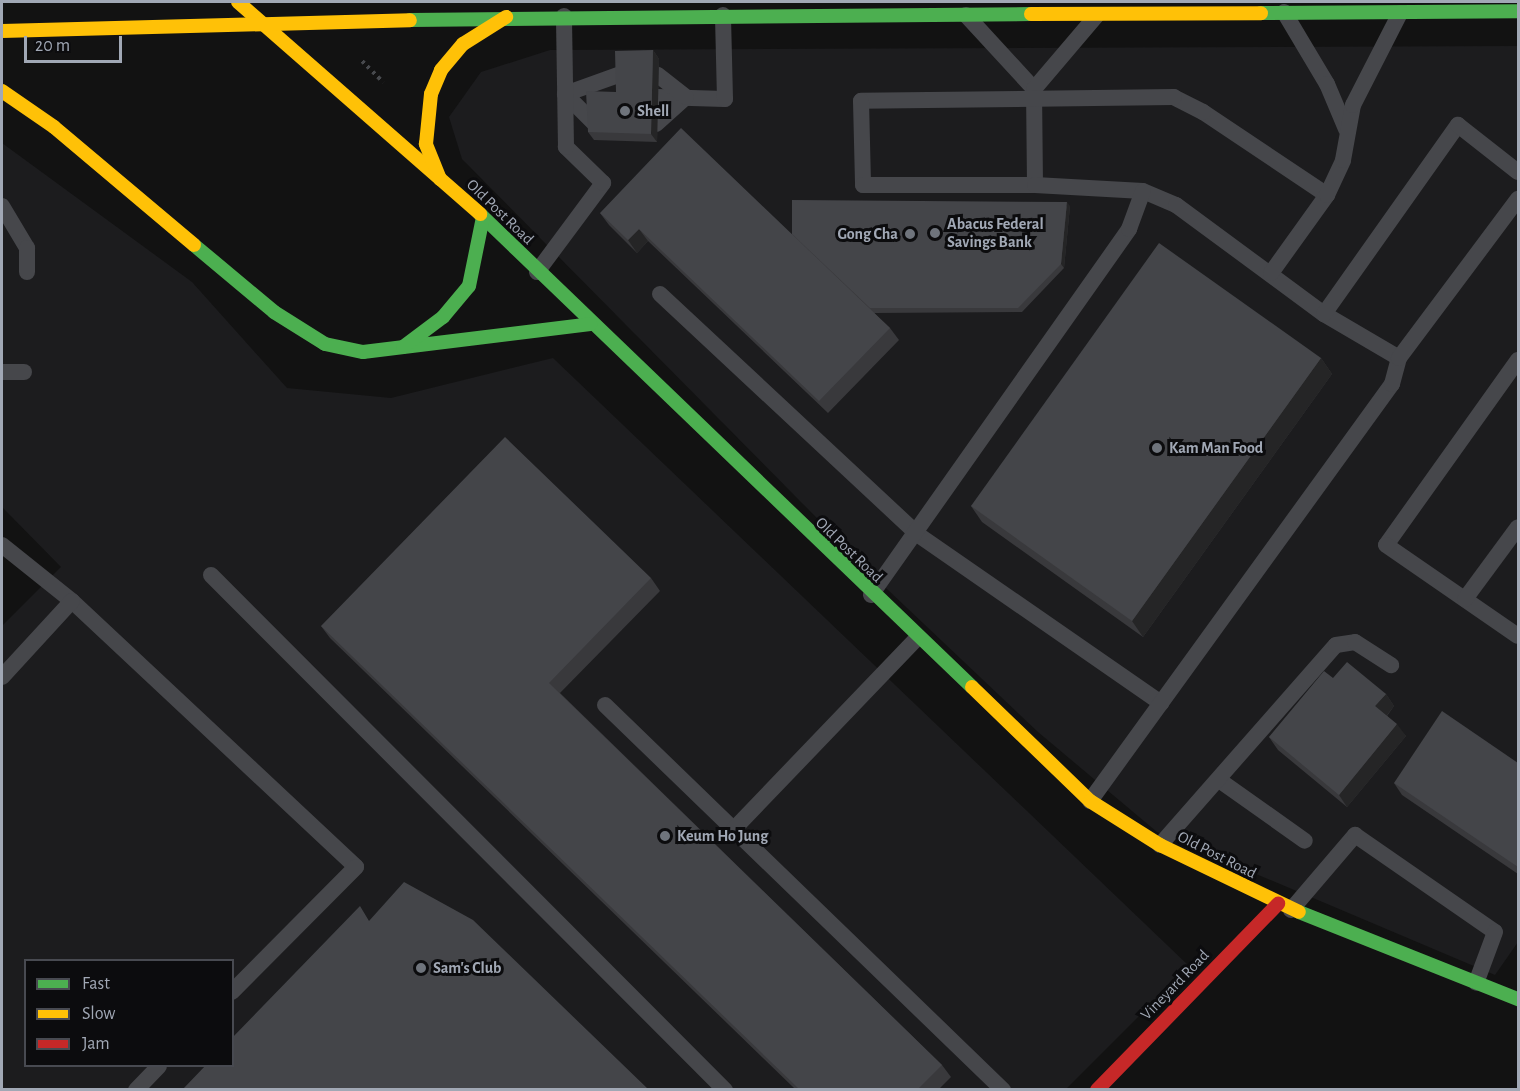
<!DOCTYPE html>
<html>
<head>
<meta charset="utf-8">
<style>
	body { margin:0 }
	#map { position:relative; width:1520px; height:1091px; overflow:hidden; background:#121212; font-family:"Alegreya Sans",sans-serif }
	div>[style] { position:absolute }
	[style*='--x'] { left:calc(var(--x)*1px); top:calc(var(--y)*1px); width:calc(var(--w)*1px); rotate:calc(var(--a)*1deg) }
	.built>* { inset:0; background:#1c1c1e }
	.path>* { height:4px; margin-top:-2px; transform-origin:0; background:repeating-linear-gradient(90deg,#47494d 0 3px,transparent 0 7.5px) }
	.lane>* { height:16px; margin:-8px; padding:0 8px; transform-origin:8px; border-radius:8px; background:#46474b }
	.fast>* { height:14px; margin:-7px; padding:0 7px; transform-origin:7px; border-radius:7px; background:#4caf50 }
	.slow>* { height:14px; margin:-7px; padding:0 7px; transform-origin:7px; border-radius:7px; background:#ffc107 }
	.jam>* { height:14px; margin:-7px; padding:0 7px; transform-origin:7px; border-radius:7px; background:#c62828 }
	.wall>* { inset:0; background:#39393c }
	.shaded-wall>* { inset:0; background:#252526 }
	.building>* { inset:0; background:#444549 }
	.dots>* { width:16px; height:16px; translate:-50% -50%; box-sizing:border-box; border:3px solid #0c0c0e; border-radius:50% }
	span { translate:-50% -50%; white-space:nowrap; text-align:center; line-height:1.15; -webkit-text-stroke:6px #0c0c0e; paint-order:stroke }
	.poi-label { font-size:16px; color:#a1a8b5; font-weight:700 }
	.left { translate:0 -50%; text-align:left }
	.right { translate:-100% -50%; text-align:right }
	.street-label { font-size:16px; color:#a1a8b5 }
	.frame { position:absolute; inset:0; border:3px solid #a1a8b5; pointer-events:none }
	.legend { position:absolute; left:24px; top:959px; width:210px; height:108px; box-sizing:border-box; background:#0c0c0e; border:2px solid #484a51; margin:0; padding:8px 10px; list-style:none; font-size:18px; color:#a1a8b5 }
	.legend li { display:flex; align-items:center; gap:12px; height:30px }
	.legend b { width:30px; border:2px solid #484a51 }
	.scale { position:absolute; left:24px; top:36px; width:98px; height:27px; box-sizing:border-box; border:3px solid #a1a8b5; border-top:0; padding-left:8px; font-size:18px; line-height:21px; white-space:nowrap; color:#a1a8b5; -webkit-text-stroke:4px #0c0c0e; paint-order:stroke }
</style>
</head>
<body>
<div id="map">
	<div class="built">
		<i style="clip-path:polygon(1518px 46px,1518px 942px,1495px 975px,1157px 832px,1038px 732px,887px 589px,462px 159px,449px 117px,481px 72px,550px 50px)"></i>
		<i style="clip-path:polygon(evenodd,2px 143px,192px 282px,287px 388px,391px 398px,553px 358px,1189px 966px,1066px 1089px,2px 1089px,2px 626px,61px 567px,2px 507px,2px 143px,26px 960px,232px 960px,232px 1066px,26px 1066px,26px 960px)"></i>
	</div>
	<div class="path">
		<i style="--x:362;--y:61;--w:30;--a:45"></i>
	</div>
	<div class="lane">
		<i style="--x:1284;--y:12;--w:84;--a:59.2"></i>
		<i style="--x:1327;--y:84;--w:49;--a:67.1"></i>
		<i style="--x:966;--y:15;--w:100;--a:47.4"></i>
		<i style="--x:1034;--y:89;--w:96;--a:89.4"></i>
		<i style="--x:1034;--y:89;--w:97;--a:-49.6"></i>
		<i style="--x:565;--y:94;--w:59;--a:-19.7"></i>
		<i style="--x:565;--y:94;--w:40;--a:45"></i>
		<i style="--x:658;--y:97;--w:67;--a:1.7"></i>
		<i style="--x:725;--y:99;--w:84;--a:-91.4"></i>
		<i style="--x:656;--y:124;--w:40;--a:-42"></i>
		<i style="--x:686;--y:97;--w:36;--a:-142"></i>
		<i style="--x:1327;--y:195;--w:149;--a:-146.2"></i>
		<i style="--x:1203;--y:112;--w:33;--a:-153"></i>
		<i style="--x:1174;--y:97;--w:313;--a:179.3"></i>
		<i style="--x:861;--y:101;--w:84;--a:88.6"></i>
		<i style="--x:863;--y:185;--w:172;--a:0"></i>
		<i style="--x:1035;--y:185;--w:108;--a:3.2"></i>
		<i style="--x:1143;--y:191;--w:36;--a:23"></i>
		<i style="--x:1176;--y:205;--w:184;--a:36.4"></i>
		<i style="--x:1324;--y:314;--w:87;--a:30.4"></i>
		<i style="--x:2;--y:206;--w:49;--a:59.2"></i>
		<i style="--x:27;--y:248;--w:24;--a:90"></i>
		<i style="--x:537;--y:272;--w:111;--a:-53.4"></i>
		<i style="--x:603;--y:183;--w:52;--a:-135.8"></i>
		<i style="--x:566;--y:147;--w:131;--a:-90.9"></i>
		<i style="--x:1271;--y:273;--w:96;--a:-54.3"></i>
		<i style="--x:1327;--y:195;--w:38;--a:-65"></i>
		<i style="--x:1343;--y:160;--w:56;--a:-79.7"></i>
		<i style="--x:1353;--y:105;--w:103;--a:-62.9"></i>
		<i style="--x:660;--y:294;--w:352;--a:43"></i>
		<i style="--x:917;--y:534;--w:297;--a:34.7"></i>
		<i style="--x:1324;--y:314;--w:232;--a:-54.7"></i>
		<i style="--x:1458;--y:125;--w:76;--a:38.1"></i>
		<i style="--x:1518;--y:360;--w:227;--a:125.5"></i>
		<i style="--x:1386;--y:545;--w:160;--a:34.6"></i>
		<i style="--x:2;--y:372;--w:22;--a:0"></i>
		<i style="--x:2;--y:545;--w:90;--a:38.7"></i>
		<i style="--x:72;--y:601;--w:389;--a:43.1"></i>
		<i style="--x:356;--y:867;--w:176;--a:134.8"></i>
		<i style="--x:211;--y:575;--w:728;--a:45.06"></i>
		<i style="--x:871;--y:595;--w:448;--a:-54.8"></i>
		<i style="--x:1129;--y:229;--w:40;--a:-69.8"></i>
		<i style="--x:1465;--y:599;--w:89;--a:-53.6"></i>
		<i style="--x:2;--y:677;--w:103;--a:-47.4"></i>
		<i style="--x:605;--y:705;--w:554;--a:44.05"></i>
		<i style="--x:1219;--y:780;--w:105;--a:35.3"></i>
		<i style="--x:1090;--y:801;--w:515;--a:-54.09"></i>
		<i style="--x:1392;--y:384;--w:27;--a:-75"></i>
		<i style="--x:1399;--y:358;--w:199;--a:-53.2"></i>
		<i style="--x:734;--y:829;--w:266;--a:-46.2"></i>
		<i style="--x:1160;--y:845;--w:266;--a:-48.7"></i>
		<i style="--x:1336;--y:645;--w:19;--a:-9"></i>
		<i style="--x:1355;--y:642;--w:43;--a:32.6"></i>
		<i style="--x:1291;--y:910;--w:99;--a:-49.5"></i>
		<i style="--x:1355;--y:835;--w:170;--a:34.7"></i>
		<i style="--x:1495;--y:932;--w:54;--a:110.4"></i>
		<i style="--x:136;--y:1090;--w:33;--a:-46"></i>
	</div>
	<div class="fast">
		<i style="--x:1261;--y:13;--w:257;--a:-0.4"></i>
		<i style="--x:410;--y:20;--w:621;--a:-0.55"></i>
		<i style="--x:480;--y:214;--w:682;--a:43.87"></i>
		<i style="--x:194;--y:245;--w:104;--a:39.9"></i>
		<i style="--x:274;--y:312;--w:60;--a:32.1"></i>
		<i style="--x:325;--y:344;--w:39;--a:12"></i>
		<i style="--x:363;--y:352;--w:229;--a:-7"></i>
		<i style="--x:403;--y:347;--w:50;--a:-36.9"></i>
		<i style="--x:443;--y:317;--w:40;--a:-50"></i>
		<i style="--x:469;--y:286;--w:70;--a:-78.5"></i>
		<i style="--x:1299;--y:912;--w:236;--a:21.7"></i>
	</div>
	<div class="slow">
		<i style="--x:238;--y:2;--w:322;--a:41.2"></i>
		<i style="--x:1031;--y:14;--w:230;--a:-0.2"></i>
		<i style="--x:2;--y:31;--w:408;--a:-1.5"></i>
		<i style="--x:2;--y:91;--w:63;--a:34.7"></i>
		<i style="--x:54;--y:127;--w:183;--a:40.1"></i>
		<i style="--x:440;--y:179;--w:38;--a:-112"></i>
		<i style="--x:426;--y:144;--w:50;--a:-84.3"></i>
		<i style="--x:431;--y:94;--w:26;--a:-67"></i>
		<i style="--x:441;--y:70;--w:34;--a:-50"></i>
		<i style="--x:463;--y:44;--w:51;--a:-32.1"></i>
		<i style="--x:972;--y:687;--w:164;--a:44"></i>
		<i style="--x:1090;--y:801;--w:83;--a:32.2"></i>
		<i style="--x:1160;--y:845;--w:154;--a:25.7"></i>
	</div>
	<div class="jam">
		<i style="--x:1097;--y:1090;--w:260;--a:-45.8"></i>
	</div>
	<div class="wall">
		<i style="clip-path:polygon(653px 50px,659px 59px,657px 142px,594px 140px,588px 132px,616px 92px)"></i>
		<i style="clip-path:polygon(1070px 206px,1064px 268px,1022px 312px,874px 313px,890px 328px,899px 340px,828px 413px,648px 241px,637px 253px,609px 225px,600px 213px,792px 234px)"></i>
		<i style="clip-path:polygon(1321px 358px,1332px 374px,1143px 637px,982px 522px,971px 506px)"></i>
		<i style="clip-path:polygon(651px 578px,660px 591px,560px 693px,942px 1065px,951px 1077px,939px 1089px,795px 1089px,330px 638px,321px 626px)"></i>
		<i style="clip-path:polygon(1333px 678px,1386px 694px,1394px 706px,1387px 716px,1406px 736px,1347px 807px,1278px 750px,1269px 737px)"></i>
		<i style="clip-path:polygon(1518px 763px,1518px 874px,1402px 795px,1394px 783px)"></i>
	</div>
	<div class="shaded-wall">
		<i style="clip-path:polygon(653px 50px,659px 59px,657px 142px,651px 134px)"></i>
		<i style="clip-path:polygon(1067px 202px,1070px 206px,1064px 268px,1061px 264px)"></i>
		<i style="clip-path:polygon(639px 229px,648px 241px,637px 253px,628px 240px)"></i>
		<i style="clip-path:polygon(1321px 358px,1332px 374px,1143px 637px,1132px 621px)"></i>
		<i style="clip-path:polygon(1386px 694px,1394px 706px,1384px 719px,1375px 706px)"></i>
		<i style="clip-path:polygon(1397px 724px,1406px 736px,1347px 807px,1339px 795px)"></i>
	</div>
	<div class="building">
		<i style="clip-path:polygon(653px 50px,651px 134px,588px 132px,586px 91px,616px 92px,615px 51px)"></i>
		<i style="clip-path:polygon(681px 128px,890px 328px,819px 401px,639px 229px,628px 240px,600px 213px)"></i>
		<i style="clip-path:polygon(792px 200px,1067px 202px,1061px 264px,1018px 308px,870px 308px,792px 234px)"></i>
		<i style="clip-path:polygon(1159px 243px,1321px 358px,1132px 621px,971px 506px)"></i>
		<i style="clip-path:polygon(505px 437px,651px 578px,549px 683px,942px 1065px,918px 1089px,799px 1089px,321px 626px)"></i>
		<i style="clip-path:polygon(1347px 662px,1386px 694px,1375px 706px,1397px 724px,1339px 795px,1269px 737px,1324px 671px,1333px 678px)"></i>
		<i style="clip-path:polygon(1442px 711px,1518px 763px,1518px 867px,1394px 783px)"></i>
		<i style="clip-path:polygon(404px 882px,473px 920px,648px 1089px,183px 1089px,206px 1065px,232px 1065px,232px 1038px,360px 906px,369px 921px)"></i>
	</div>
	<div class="dots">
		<i style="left:625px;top:111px;background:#6f747c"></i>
		<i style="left:935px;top:233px;background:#6f747c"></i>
		<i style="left:910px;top:234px;background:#6f747c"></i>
		<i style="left:1157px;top:448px;background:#6f747c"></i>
		<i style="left:665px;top:836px;background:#6f747c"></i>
		<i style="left:421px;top:968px;background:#6f747c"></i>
	</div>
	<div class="poi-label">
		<span class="left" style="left:637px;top:111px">Shell</span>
		<span class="left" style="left:947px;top:233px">Abacus Federal<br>Savings Bank</span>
		<span class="right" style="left:898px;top:234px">Gong Cha</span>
		<span class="left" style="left:1169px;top:448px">Kam Man Food</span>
		<span class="left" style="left:677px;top:836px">Keum Ho Jung</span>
		<span class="left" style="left:433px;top:968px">Sam's Club</span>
	</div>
	<div class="street-label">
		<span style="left:500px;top:212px;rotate:44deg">Old Post Road</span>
		<span style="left:849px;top:550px;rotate:44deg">Old Post Road</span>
		<span style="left:1217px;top:855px;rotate:27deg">Old Post Road</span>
		<span style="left:1175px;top:985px;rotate:-46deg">Vineyard Road</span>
	</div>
	<div class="frame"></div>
	<ul class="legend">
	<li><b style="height:8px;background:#4caf50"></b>Fast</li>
	<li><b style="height:8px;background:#ffc107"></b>Slow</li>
	<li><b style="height:8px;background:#c62828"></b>Jam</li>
	</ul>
	<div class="scale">20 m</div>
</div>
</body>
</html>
